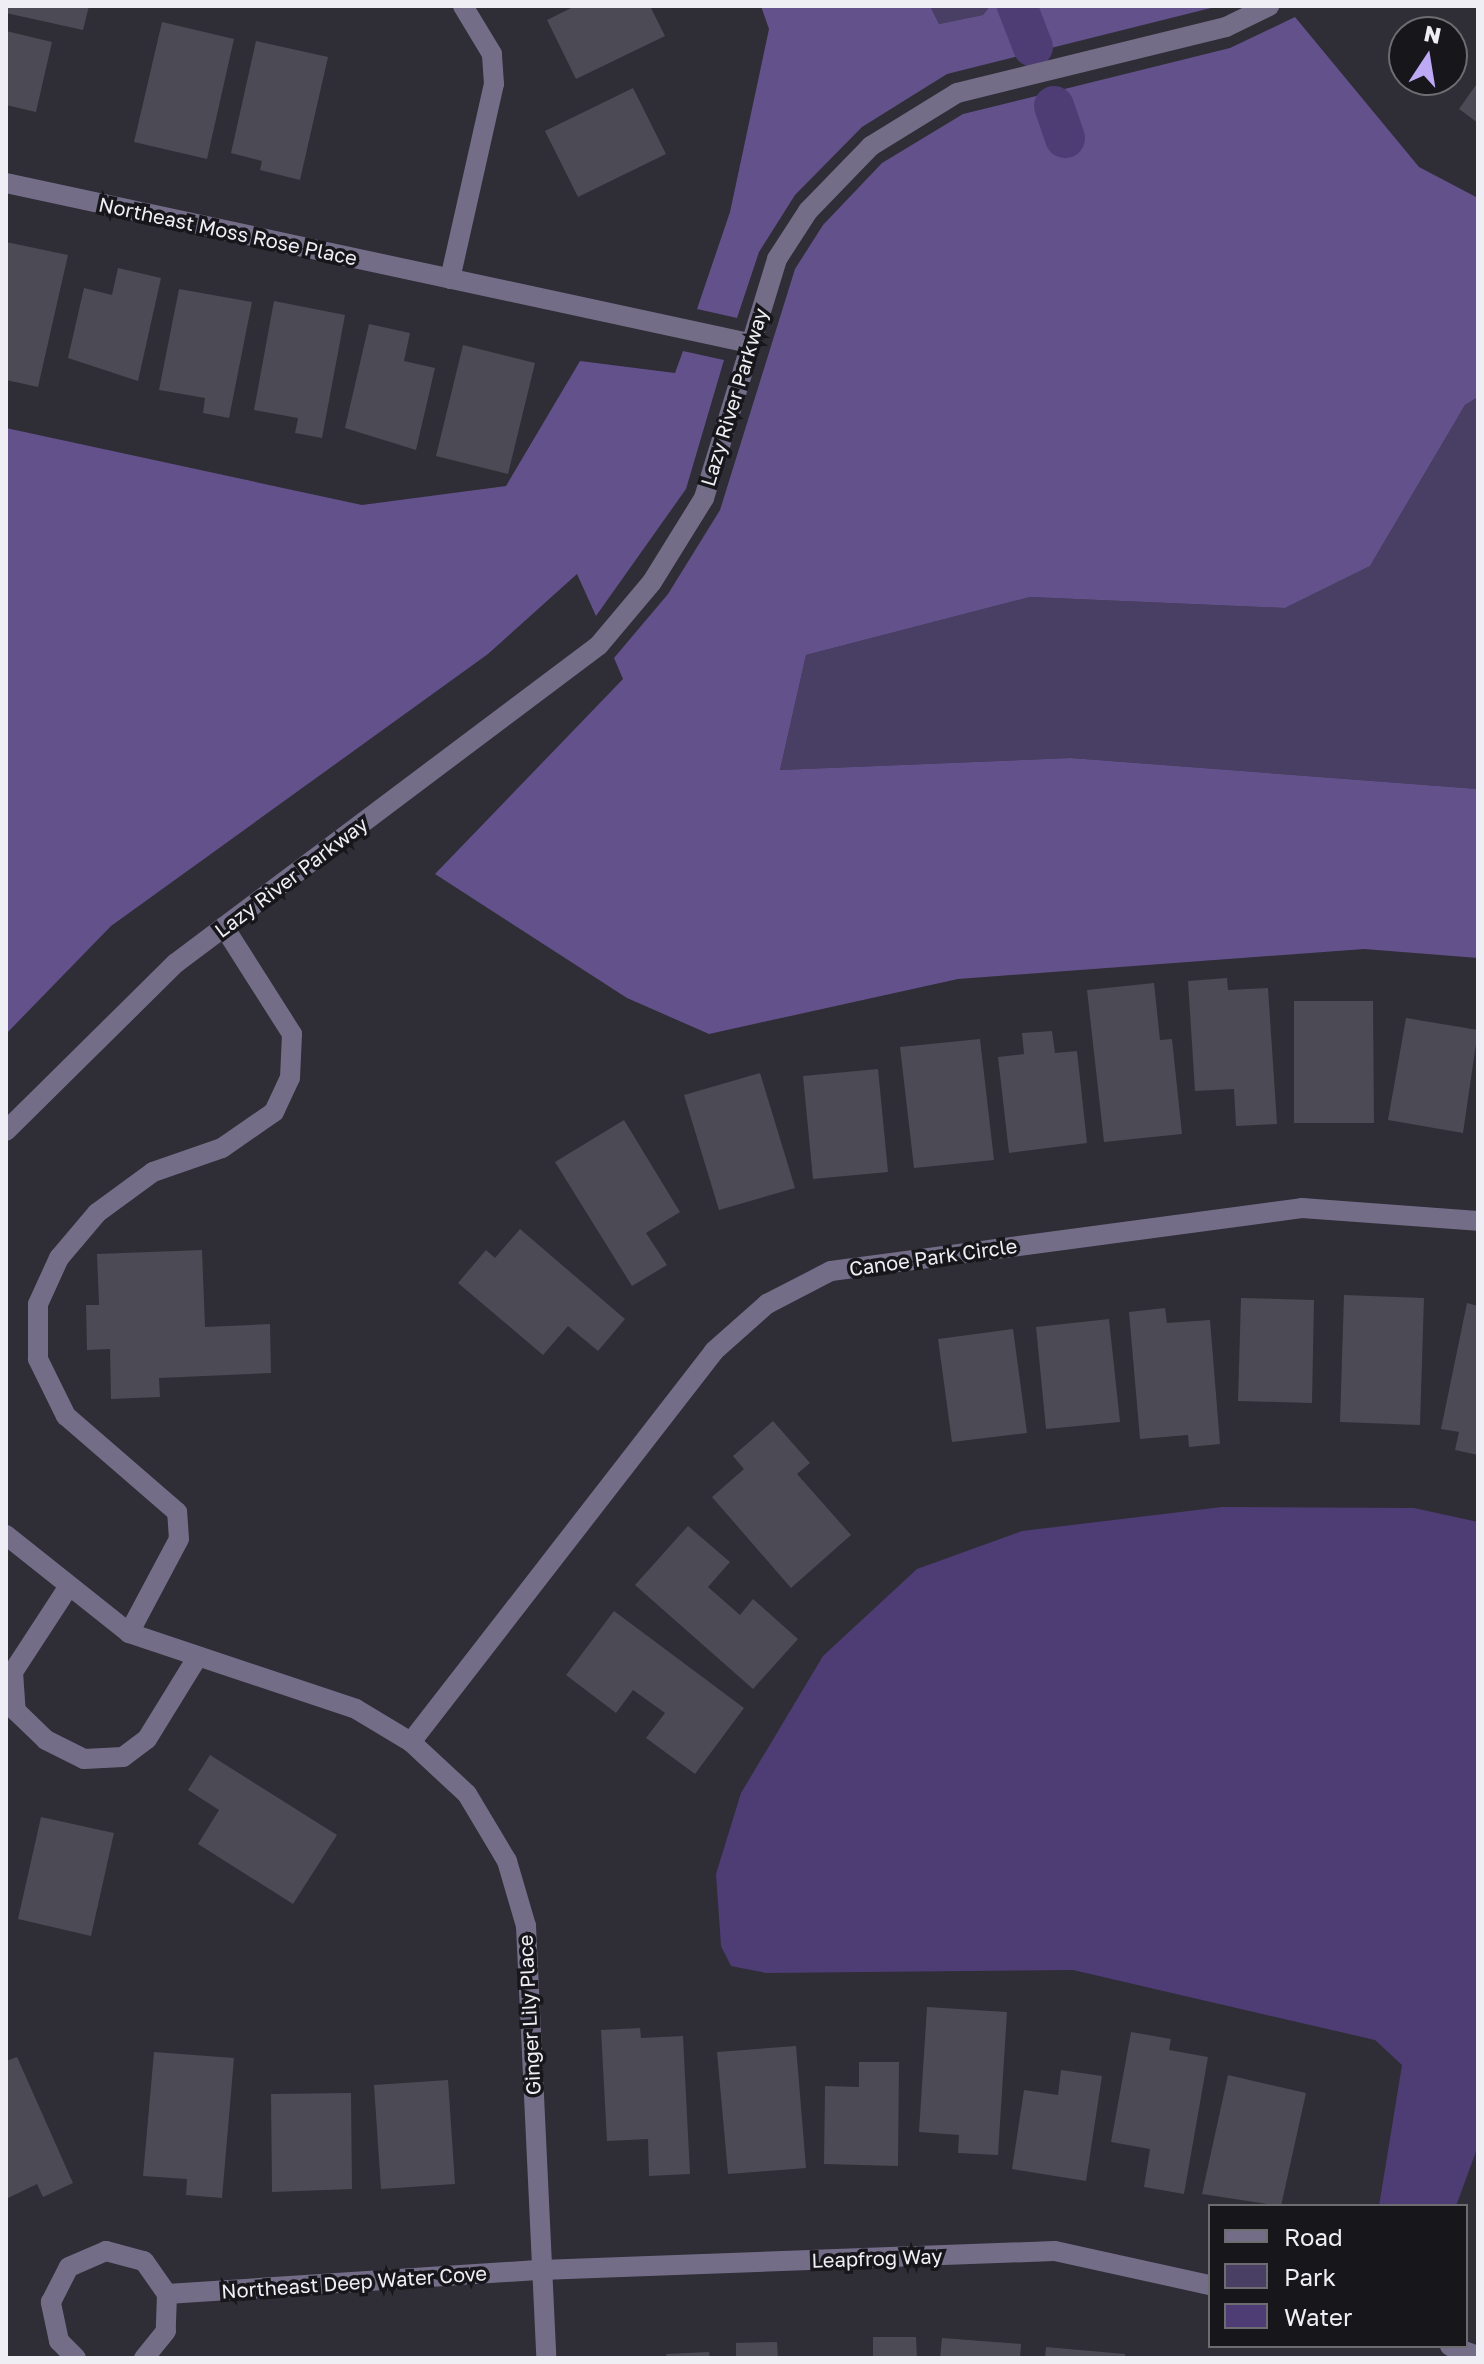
<!DOCTYPE html>
<html>
<head>
<meta charset="utf-8">
<style>
	body { margin:0 }
	#map { position:relative; width:1484px; height:2364px; overflow:hidden; background:#2f2d36; font-family:"Golos Text",sans-serif }
	div>[style] { position:absolute }
	[style*='--x'] { left:calc(var(--x)*1px); top:calc(var(--y)*1px); width:calc(var(--w)*1px); rotate:calc(var(--a)*1deg) }
	.green>* { inset:0; background:#493e64 }
	.forest>* { inset:0; background:#62518a }
	.water>* { inset:0; background:#4e3d75 }
	.canal>* { height:40px; margin:-20px; padding:0 20px; transform-origin:20px; border-radius:20px; background:#4e3d75 }
	.building>* { inset:0; background:#4c4a54 }
	.service>* { height:20px; margin:-10px; padding:0 10px; transform-origin:10px; border-radius:10px; background:#746d88 }
	.minor>* { height:20px; margin:-10px; padding:0 10px; transform-origin:10px; border-radius:10px; background:#746d88 }
	span { translate:-50% -50%; white-space:nowrap; text-align:center; line-height:1.15; -webkit-text-stroke:7px #17161a; paint-order:stroke }
	.street-label { font-size:20px; color:#efeef4 }
	.frame { position:absolute; inset:0; border:8px solid #efeef4; pointer-events:none }
	.legend { position:absolute; left:1208px; top:2204px; width:260px; height:144px; box-sizing:border-box; background:#17161a; border:2px solid #6d6c71; margin:0; padding:10px 14px; list-style:none; font-size:24px; color:#efeef4 }
	.legend li { display:flex; align-items:center; gap:16px; height:40px }
	.legend b { width:40px; border:2px solid #6d6c71 }
	.north { position:absolute; left:1388px; top:16px; width:80px; height:80px; box-sizing:border-box; background:#17161a; border:2px solid #6d6c71; border-radius:50%; rotate:12deg; font-size:22px; font-weight:700; line-height:32px; text-align:center; color:#efeef4 }
	.north::after { content:''; display:block; margin:auto; width:28px; height:36px; background:#bea9f5; clip-path:polygon(50% 0,100% 100%,50% 72%,0 100%) }
</style>
</head>
<body>
<div id="map">
	<div class="green">
		<i style="clip-path:polygon(930px 6px,990px 6px,983px 15px,939px 24px)"></i>
		<i style="clip-path:polygon(1478px 397px,1478px 789px,1071px 758px,780px 770px,806px 655px,1030px 597px,1285px 608px,1370px 566px,1465px 405px)"></i>
	</div>
	<div class="forest">
		<i style="clip-path:polygon(761px 6px,930px 6px,939px 24px,983px 15px,990px 6px,1219px 6px,947px 74px,862px 127px,795px 195px,759px 252px,737px 318px,697px 309px,730px 212px,769px 29px)"></i>
		<i style="clip-path:polygon(1295px 17px,1419px 167px,1478px 198px,1478px 397px,1465px 405px,1370px 566px,1285px 608px,1030px 597px,806px 655px,780px 770px,1071px 758px,1478px 789px,1478px 958px,1364px 949px,958px 979px,709px 1034px,627px 998px,435px 874px,623px 679px,614px 658px,668px 594px,720px 510px,795px 269px,823px 225px,882px 163px,963px 114px,1230px 48px)"></i>
		<i style="clip-path:polygon(683px 351px,724px 360px,686px 489px,596px 616px,577px 574px,488px 654px,111px 926px,6px 1034px,6px 428px,362px 505px,506px 486px,580px 361px,675px 373px)"></i>
	</div>
	<div class="water">
		<i style="clip-path:polygon(1222px 1507px,1414px 1508px,1478px 1522px,1478px 2146px,1456px 2206px,1379px 2206px,1402px 2065px,1375px 2040px,1073px 1970px,766px 1973px,731px 1966px,721px 1946px,716px 1874px,741px 1793px,823px 1656px,917px 1569px,1022px 1531px)"></i>
	</div>
	<div class="canal">
		<i style="--x:1017;--y:6;--w:44;--a:68.7"></i>
		<i style="--x:1054;--y:106;--w:34;--a:71"></i>
	</div>
	<div class="building">
		<i style="clip-path:polygon(6px 6px,89px 6px,83px 30px,6px 13px)"></i>
		<i style="clip-path:polygon(575px 6px,650px 6px,665px 36px,576px 79px,547px 20px)"></i>
		<i style="clip-path:polygon(162px 22px,234px 39px,207px 159px,134px 142px)"></i>
		<i style="clip-path:polygon(6px 31px,52px 42px,36px 112px,6px 105px)"></i>
		<i style="clip-path:polygon(256px 41px,328px 57px,300px 180px,260px 170px,262px 161px,231px 153px)"></i>
		<i style="clip-path:polygon(1478px 82px,1478px 123px,1459px 109px)"></i>
		<i style="clip-path:polygon(633px 88px,666px 154px,578px 197px,545px 131px)"></i>
		<i style="clip-path:polygon(6px 242px,68px 255px,38px 387px,6px 380px)"></i>
		<i style="clip-path:polygon(118px 268px,161px 278px,138px 381px,68px 358px,84px 288px,112px 295px)"></i>
		<i style="clip-path:polygon(179px 289px,252px 302px,229px 418px,203px 413px,205px 398px,159px 390px)"></i>
		<i style="clip-path:polygon(274px 301px,345px 315px,322px 438px,295px 433px,298px 418px,254px 410px)"></i>
		<i style="clip-path:polygon(369px 324px,410px 333px,404px 361px,435px 368px,416px 450px,345px 428px)"></i>
		<i style="clip-path:polygon(463px 345px,535px 363px,508px 474px,436px 456px)"></i>
		<i style="clip-path:polygon(1227px 978px,1228px 990px,1268px 988px,1277px 1124px,1236px 1126px,1234px 1089px,1195px 1091px,1188px 981px)"></i>
		<i style="clip-path:polygon(1154px 983px,1160px 1040px,1172px 1039px,1182px 1134px,1104px 1142px,1087px 990px)"></i>
		<i style="clip-path:polygon(1294px 1001px,1373px 1001px,1374px 1123px,1294px 1123px)"></i>
		<i style="clip-path:polygon(1406px 1018px,1478px 1030px,1463px 1133px,1388px 1120px)"></i>
		<i style="clip-path:polygon(1052px 1031px,1055px 1053px,1077px 1051px,1087px 1143px,1009px 1153px,998px 1057px,1024px 1054px,1022px 1033px)"></i>
		<i style="clip-path:polygon(980px 1039px,994px 1160px,914px 1168px,900px 1047px)"></i>
		<i style="clip-path:polygon(878px 1069px,888px 1172px,813px 1179px,803px 1076px)"></i>
		<i style="clip-path:polygon(760px 1073px,795px 1188px,719px 1210px,684px 1095px)"></i>
		<i style="clip-path:polygon(624px 1120px,680px 1212px,646px 1233px,667px 1265px,632px 1286px,555px 1162px)"></i>
		<i style="clip-path:polygon(520px 1229px,625px 1319px,598px 1351px,568px 1326px,543px 1355px,458px 1283px,486px 1250px,495px 1258px)"></i>
		<i style="clip-path:polygon(202px 1250px,205px 1327px,270px 1324px,271px 1373px,159px 1378px,160px 1397px,111px 1399px,110px 1349px,87px 1350px,86px 1305px,99px 1305px,97px 1254px)"></i>
		<i style="clip-path:polygon(1344px 1295px,1424px 1298px,1420px 1425px,1340px 1422px)"></i>
		<i style="clip-path:polygon(1241px 1298px,1314px 1300px,1312px 1403px,1238px 1401px)"></i>
		<i style="clip-path:polygon(1467px 1303px,1478px 1306px,1478px 1455px,1455px 1450px,1459px 1432px,1441px 1429px)"></i>
		<i style="clip-path:polygon(1165px 1308px,1167px 1323px,1210px 1320px,1220px 1444px,1189px 1447px,1188px 1435px,1140px 1439px,1129px 1312px)"></i>
		<i style="clip-path:polygon(1109px 1319px,1120px 1422px,1046px 1429px,1036px 1327px)"></i>
		<i style="clip-path:polygon(1013px 1329px,1027px 1433px,952px 1442px,938px 1339px)"></i>
		<i style="clip-path:polygon(773px 1421px,810px 1463px,797px 1474px,851px 1535px,791px 1588px,712px 1497px,744px 1469px,733px 1456px)"></i>
		<i style="clip-path:polygon(688px 1526px,730px 1562px,708px 1587px,740px 1615px,753px 1599px,798px 1639px,753px 1689px,635px 1585px)"></i>
		<i style="clip-path:polygon(614px 1611px,744px 1708px,695px 1774px,646px 1738px,665px 1713px,633px 1690px,616px 1713px,566px 1675px)"></i>
		<i style="clip-path:polygon(210px 1755px,337px 1835px,293px 1904px,198px 1844px,219px 1810px,188px 1790px)"></i>
		<i style="clip-path:polygon(41px 1817px,114px 1833px,91px 1936px,18px 1919px)"></i>
		<i style="clip-path:polygon(927px 2007px,1007px 2012px,998px 2155px,958px 2153px,959px 2135px,919px 2132px)"></i>
		<i style="clip-path:polygon(640px 2028px,641px 2038px,683px 2036px,690px 2174px,649px 2176px,648px 2139px,607px 2141px,601px 2030px)"></i>
		<i style="clip-path:polygon(1131px 2032px,1171px 2039px,1169px 2050px,1208px 2057px,1184px 2194px,1144px 2187px,1150px 2149px,1111px 2142px)"></i>
		<i style="clip-path:polygon(796px 2046px,806px 2168px,728px 2174px,717px 2052px)"></i>
		<i style="clip-path:polygon(154px 2052px,234px 2058px,222px 2198px,186px 2195px,187px 2179px,143px 2176px)"></i>
		<i style="clip-path:polygon(17px 2057px,73px 2183px,43px 2197px,37px 2184px,6px 2199px,6px 2061px)"></i>
		<i style="clip-path:polygon(859px 2062px,899px 2062px,898px 2166px,824px 2164px,825px 2086px,859px 2087px)"></i>
		<i style="clip-path:polygon(1061px 2070px,1102px 2076px,1086px 2181px,1012px 2169px,1024px 2090px,1058px 2095px)"></i>
		<i style="clip-path:polygon(1228px 2075px,1306px 2093px,1281px 2206px,1202px 2194px)"></i>
		<i style="clip-path:polygon(448px 2080px,455px 2184px,381px 2189px,374px 2085px)"></i>
		<i style="clip-path:polygon(351px 2093px,352px 2189px,272px 2192px,271px 2094px)"></i>
		<i style="clip-path:polygon(873px 2337px,916px 2337px,917px 2358px,873px 2358px)"></i>
		<i style="clip-path:polygon(942px 2338px,1021px 2344px,1020px 2358px,940px 2358px)"></i>
		<i style="clip-path:polygon(777px 2342px,778px 2358px,736px 2358px,736px 2343px)"></i>
		<i style="clip-path:polygon(1046px 2347px,1125px 2354px,1125px 2358px,1045px 2358px)"></i>
		<i style="clip-path:polygon(709px 2352px,710px 2358px,667px 2358px,666px 2354px)"></i>
	</div>
	<div class="service">
		<i style="--x:129;--y:1633;--w:106;--a:-62"></i>
		<i style="--x:179;--y:1539;--w:27;--a:-94"></i>
		<i style="--x:177;--y:1512;--w:147;--a:-139.1"></i>
		<i style="--x:66;--y:1416;--w:64;--a:-116.2"></i>
		<i style="--x:38;--y:1359;--w:55;--a:-90"></i>
		<i style="--x:38;--y:1304;--w:51;--a:-65.5"></i>
		<i style="--x:59;--y:1258;--w:59;--a:-49.8"></i>
		<i style="--x:97;--y:1213;--w:69;--a:-36.2"></i>
		<i style="--x:153;--y:1172;--w:73;--a:-19.2"></i>
		<i style="--x:222;--y:1148;--w:63;--a:-34.7"></i>
		<i style="--x:274;--y:1112;--w:38;--a:-65"></i>
		<i style="--x:290;--y:1078;--w:44;--a:-87.4"></i>
		<i style="--x:292;--y:1034;--w:127;--a:-122.4"></i>
	</div>
	<div class="minor">
		<i style="--x:6;--y:183;--w:760;--a:12.15"></i>
		<i style="--x:450;--y:279;--w:200;--a:-77.3"></i>
		<i style="--x:494;--y:84;--w:30;--a:-94"></i>
		<i style="--x:492;--y:54;--w:56;--a:-121.1"></i>
		<i style="--x:6;--y:1131;--w:239;--a:-44.7"></i>
		<i style="--x:176;--y:963;--w:529;--a:-36.93"></i>
		<i style="--x:599;--y:645;--w:82;--a:-49.9"></i>
		<i style="--x:652;--y:582;--w:99;--a:-58.2"></i>
		<i style="--x:704;--y:498;--w:250;--a:-73"></i>
		<i style="--x:777;--y:259;--w:57;--a:-57.1"></i>
		<i style="--x:808;--y:211;--w:91;--a:-45.9"></i>
		<i style="--x:871;--y:146;--w:101;--a:-31.6"></i>
		<i style="--x:957;--y:93;--w:277;--a:-13.8"></i>
		<i style="--x:1226;--y:27;--w:48;--a:-26"></i>
		<i style="--x:6;--y:1535;--w:157;--a:38.5"></i>
		<i style="--x:129;--y:1633;--w:239;--a:18.5"></i>
		<i style="--x:356;--y:1709;--w:64;--a:31"></i>
		<i style="--x:411;--y:1742;--w:76;--a:42.9"></i>
		<i style="--x:467;--y:1794;--w:78;--a:59.2"></i>
		<i style="--x:507;--y:1861;--w:68;--a:73.7"></i>
		<i style="--x:526;--y:1926;--w:432;--a:87.3"></i>
		<i style="--x:69;--y:1586;--w:103;--a:123.1"></i>
		<i style="--x:13;--y:1672;--w:39;--a:86"></i>
		<i style="--x:16;--y:1711;--w:42;--a:44"></i>
		<i style="--x:46;--y:1740;--w:42;--a:26.6"></i>
		<i style="--x:84;--y:1759;--w:39;--a:-3"></i>
		<i style="--x:123;--y:1757;--w:30;--a:-37"></i>
		<i style="--x:147;--y:1739;--w:92;--a:-58.4"></i>
		<i style="--x:411;--y:1742;--w:495;--a:-52.2"></i>
		<i style="--x:714;--y:1351;--w:71;--a:-41.6"></i>
		<i style="--x:767;--y:1304;--w:72;--a:-27.3"></i>
		<i style="--x:831;--y:1271;--w:475;--a:-7.6"></i>
		<i style="--x:1302;--y:1208;--w:176;--a:4.2"></i>
		<i style="--x:167;--y:2294;--w:375;--a:-3.7"></i>
		<i style="--x:541;--y:2270;--w:514;--a:-2.12"></i>
		<i style="--x:1055;--y:2251;--w:159;--a:12.4"></i>
		<i style="--x:1450;--y:2346;--w:30;--a:20"></i>
		<i style="--x:76;--y:2358;--w:24;--a:-135"></i>
		<i style="--x:59;--y:2341;--w:40;--a:-102"></i>
		<i style="--x:51;--y:2302;--w:39;--a:-63"></i>
		<i style="--x:69;--y:2267;--w:40;--a:-23.4"></i>
		<i style="--x:106;--y:2251;--w:39;--a:15"></i>
		<i style="--x:144;--y:2261;--w:40;--a:55.1"></i>
		<i style="--x:167;--y:2294;--w:37;--a:92"></i>
		<i style="--x:166;--y:2331;--w:35;--a:129"></i>
	</div>
	<div class="street-label">
		<span style="left:228px;top:231px;rotate:12deg">Northeast Moss Rose Place</span>
		<span style="left:734px;top:397px;rotate:-73deg">Lazy River Parkway</span>
		<span style="left:291px;top:877px;rotate:-37deg">Lazy River Parkway</span>
		<span style="left:933px;top:1257px;rotate:-8deg">Canoe Park Circle</span>
		<span style="left:529px;top:2015px;rotate:-93deg">Ginger Lily Place</span>
		<span style="left:877px;top:2258px;rotate:-2deg">Leapfrog Way</span>
		<span style="left:354px;top:2282px;rotate:-4deg">Northeast Deep Water Cove</span>
	</div>
	<div class="frame"></div>
	<ul class="legend">
	<li><b style="height:10px;background:#746d88"></b>Road</li>
	<li><b style="height:22px;background:#493e64"></b>Park</li>
	<li><b style="height:22px;background:#4e3d75"></b>Water</li>
	</ul>
	<div class="north">N</div>
</div>
</body>
</html>
